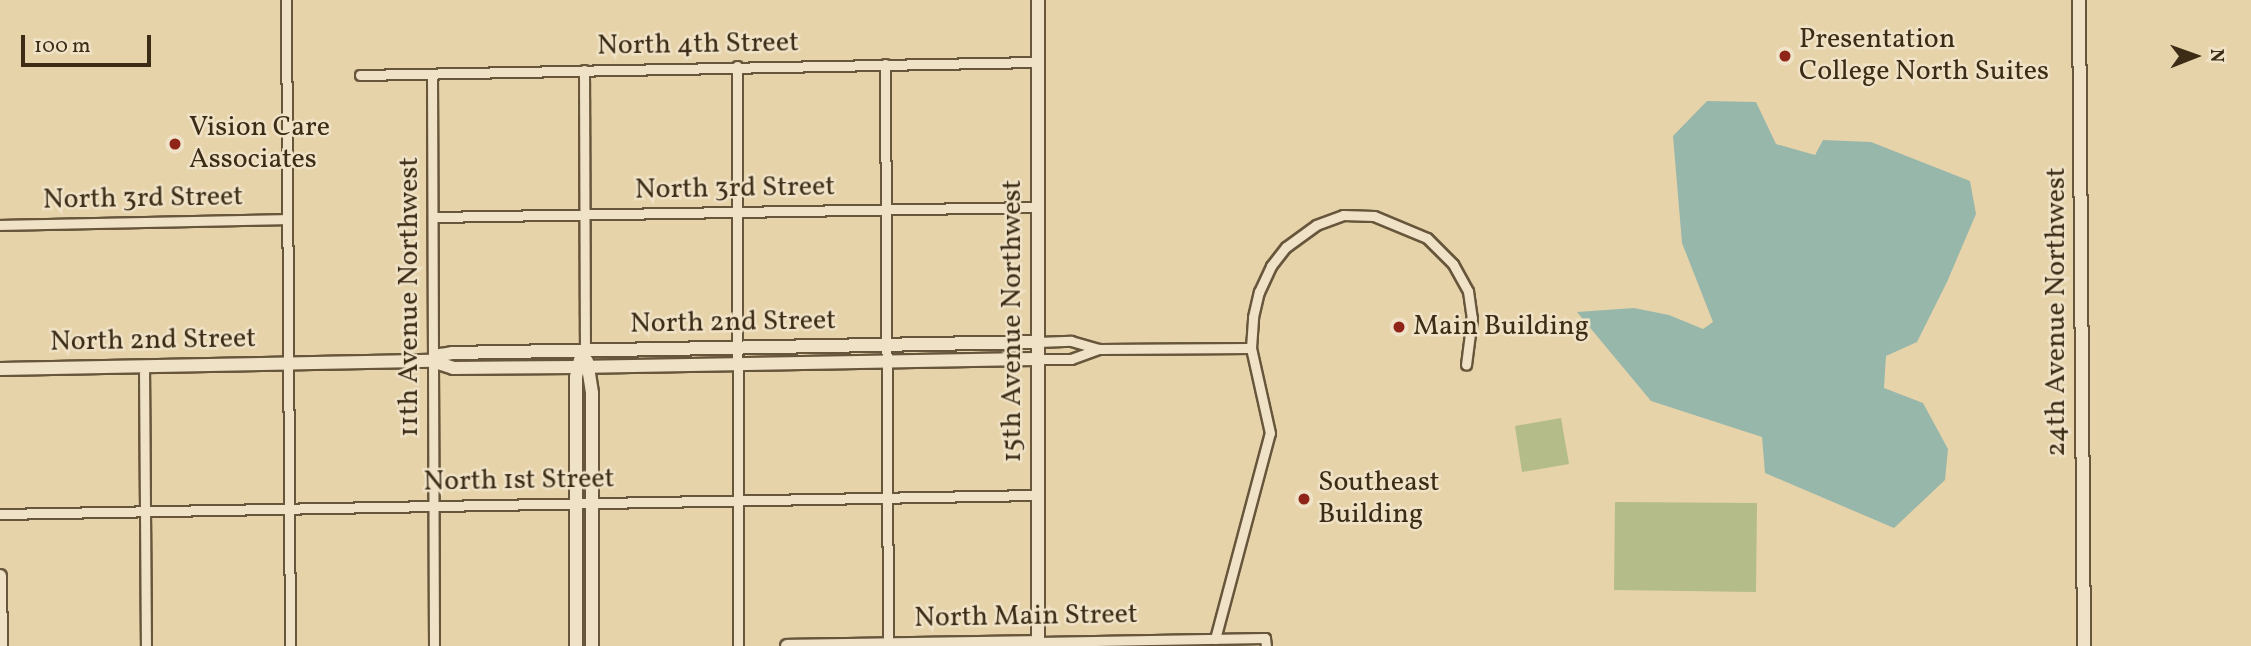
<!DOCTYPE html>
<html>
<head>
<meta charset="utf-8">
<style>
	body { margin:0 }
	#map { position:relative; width:2251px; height:646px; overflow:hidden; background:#e7d3a9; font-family:Vollkorn,serif }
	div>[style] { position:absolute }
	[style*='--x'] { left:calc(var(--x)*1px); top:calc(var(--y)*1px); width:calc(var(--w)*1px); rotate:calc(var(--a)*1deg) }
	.green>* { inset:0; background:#b4bc89 }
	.water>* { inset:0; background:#97b7ab }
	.roads { filter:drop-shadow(2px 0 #67563b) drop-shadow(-2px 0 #67563b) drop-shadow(0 2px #67563b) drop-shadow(0 -2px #67563b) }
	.street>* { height:9px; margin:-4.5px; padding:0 4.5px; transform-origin:4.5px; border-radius:4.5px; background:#efe2c7 }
	.secondary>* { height:12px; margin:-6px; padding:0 6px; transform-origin:6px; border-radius:6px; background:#efe2c7 }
	.dots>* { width:19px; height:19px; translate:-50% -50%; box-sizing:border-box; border:4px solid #efe2c7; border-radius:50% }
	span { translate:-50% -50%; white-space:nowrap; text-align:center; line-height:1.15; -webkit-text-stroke:5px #efe2c7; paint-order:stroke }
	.poi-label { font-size:28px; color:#3c2c16 }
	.left { translate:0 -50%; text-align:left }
	.street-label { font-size:28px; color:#3c2c16 }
	.north { position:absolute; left:2160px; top:21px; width:70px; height:70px; -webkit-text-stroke:5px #efe2c7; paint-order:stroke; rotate:89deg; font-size:19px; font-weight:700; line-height:28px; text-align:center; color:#3c2c16 }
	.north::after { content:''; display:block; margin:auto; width:24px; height:32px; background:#3c2c16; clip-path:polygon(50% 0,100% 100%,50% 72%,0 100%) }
	.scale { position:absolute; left:21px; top:35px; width:130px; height:32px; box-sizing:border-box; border:4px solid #3c2c16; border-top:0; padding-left:9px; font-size:21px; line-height:24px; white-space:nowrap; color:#3c2c16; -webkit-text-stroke:5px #efe2c7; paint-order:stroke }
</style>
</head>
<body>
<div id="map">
	<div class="green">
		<i style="clip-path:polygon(1561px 418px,1569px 464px,1522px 472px,1515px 426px)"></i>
		<i style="clip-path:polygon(1615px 502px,1757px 503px,1756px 592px,1614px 590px)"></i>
	</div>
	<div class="water">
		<i style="clip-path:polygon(1707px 101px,1756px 102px,1776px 144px,1815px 155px,1823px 140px,1871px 142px,1970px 181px,1976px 214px,1947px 282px,1917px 342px,1886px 356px,1884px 388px,1923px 403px,1948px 449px,1945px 480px,1894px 528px,1765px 473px,1762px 437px,1651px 401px,1577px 312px,1634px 308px,1669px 315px,1703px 329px,1713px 322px,1682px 243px,1673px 136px)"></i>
	</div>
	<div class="roads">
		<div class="street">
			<i style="--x:286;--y:0;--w:646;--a:89.65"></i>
			<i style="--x:885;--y:64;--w:582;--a:89.7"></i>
			<i style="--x:737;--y:66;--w:580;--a:89.9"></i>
			<i style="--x:584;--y:70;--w:280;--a:89.8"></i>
			<i style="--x:432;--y:74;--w:572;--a:89.8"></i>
			<i style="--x:360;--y:75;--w:678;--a:-1.1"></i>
			<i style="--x:433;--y:217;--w:604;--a:-0.95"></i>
			<i style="--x:0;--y:225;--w:287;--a:-1.2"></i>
			<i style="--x:1037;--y:342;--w:34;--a:-2"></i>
			<i style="--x:1071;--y:341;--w:29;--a:16"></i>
			<i style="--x:1099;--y:349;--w:152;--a:-0.4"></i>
			<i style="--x:1038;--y:359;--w:33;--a:0"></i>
			<i style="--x:1071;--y:359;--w:30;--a:-20"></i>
			<i style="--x:144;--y:366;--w:280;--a:89.6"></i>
			<i style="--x:0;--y:514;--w:1039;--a:-1.05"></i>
			<i style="--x:1215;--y:639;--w:213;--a:-75.1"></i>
			<i style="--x:1270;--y:433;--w:87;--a:-102.6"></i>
			<i style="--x:1251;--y:348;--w:31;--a:-86"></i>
			<i style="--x:1253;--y:317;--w:26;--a:-77"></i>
			<i style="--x:1259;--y:292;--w:29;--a:-65"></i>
			<i style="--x:1271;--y:266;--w:24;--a:-52"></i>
			<i style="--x:1286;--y:247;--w:37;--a:-36"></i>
			<i style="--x:1316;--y:225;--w:29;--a:-20"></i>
			<i style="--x:1343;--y:215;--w:31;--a:2"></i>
			<i style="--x:1374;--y:216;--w:57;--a:22.5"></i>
			<i style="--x:1427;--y:238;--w:37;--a:45"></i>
			<i style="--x:1453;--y:264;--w:31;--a:61"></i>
			<i style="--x:1468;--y:291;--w:27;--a:82"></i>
			<i style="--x:1472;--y:318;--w:47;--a:97.3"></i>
			<i style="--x:1038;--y:642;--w:227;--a:-1"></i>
			<i style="--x:1265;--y:638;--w:8;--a:83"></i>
		</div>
		<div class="secondary">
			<i style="--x:1038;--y:0;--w:646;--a:90"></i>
			<i style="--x:2079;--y:0;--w:646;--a:89.56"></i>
			<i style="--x:432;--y:361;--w:11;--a:-34"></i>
			<i style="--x:441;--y:355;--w:11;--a:-10"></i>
			<i style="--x:452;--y:353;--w:585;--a:-1.08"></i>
			<i style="--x:587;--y:361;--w:32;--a:81"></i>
			<i style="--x:592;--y:393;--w:253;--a:90"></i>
			<i style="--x:0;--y:369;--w:432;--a:-1.1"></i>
			<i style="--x:432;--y:361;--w:22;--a:18"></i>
			<i style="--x:453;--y:368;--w:123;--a:-0.5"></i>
			<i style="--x:576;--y:367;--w:462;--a:-1"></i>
			<i style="--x:0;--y:576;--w:70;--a:89.2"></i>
			<i style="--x:576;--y:646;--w:269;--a:-90"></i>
			<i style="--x:576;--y:377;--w:17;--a:-77"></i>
			<i style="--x:787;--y:646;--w:251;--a:-0.9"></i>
		</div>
	</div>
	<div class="dots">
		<i style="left:1785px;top:56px;background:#8f2418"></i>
		<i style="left:175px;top:144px;background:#8f2418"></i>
		<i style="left:1399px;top:327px;background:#8f2418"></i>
		<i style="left:1304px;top:499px;background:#8f2418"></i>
	</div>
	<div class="poi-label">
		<span class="left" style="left:1799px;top:56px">Presentation<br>College North Suites</span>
		<span class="left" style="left:189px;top:144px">Vision Care<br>Associates</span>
		<span class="left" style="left:1413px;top:327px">Main Building</span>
		<span class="left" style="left:1318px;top:499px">Southeast<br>Building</span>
	</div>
	<div class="street-label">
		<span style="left:698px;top:45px;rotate:-1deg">North 4th Street</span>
		<span style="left:735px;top:189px;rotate:-1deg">North 3rd Street</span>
		<span style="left:143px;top:199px;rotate:-1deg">North 3rd Street</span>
		<span style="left:410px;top:297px;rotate:-90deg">11th Avenue Northwest</span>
		<span style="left:2057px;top:312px;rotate:-90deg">24th Avenue Northwest</span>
		<span style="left:1013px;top:321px;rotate:-90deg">15th Avenue Northwest</span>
		<span style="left:733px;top:323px;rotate:-1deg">North 2nd Street</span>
		<span style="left:153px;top:341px;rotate:-1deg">North 2nd Street</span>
		<span style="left:519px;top:481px;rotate:-1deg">North 1st Street</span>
		<span style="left:1026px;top:617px;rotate:-1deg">North Main Street</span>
	</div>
	<div class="north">N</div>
	<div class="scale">100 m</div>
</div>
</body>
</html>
